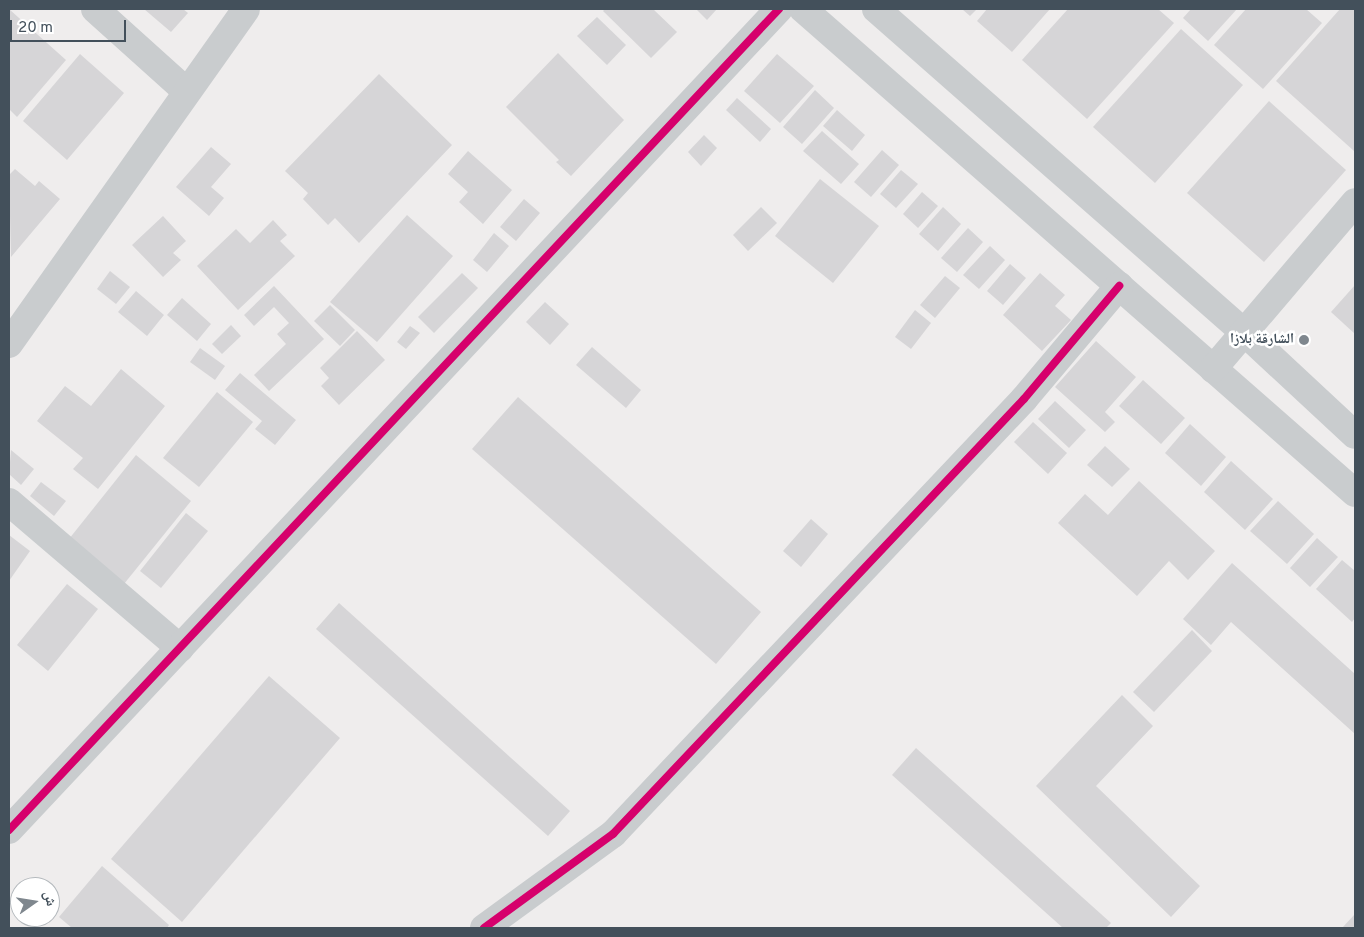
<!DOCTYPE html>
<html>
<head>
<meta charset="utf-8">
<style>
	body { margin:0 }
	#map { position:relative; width:1364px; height:937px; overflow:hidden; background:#efeded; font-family:Overpass,"Noto Naskh Arabic",sans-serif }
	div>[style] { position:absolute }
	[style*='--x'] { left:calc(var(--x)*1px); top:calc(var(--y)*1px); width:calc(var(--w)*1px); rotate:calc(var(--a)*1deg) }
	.building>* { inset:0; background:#d6d5d7 }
	.minor>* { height:28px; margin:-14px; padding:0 14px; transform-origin:14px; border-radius:14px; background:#c9ccce }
	.cycleway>* { height:8px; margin:-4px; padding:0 4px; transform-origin:4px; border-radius:4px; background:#d6006c }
	.dots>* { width:14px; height:14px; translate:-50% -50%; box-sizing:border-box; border:2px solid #fff; border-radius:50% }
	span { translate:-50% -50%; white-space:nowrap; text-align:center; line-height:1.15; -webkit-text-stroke:5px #fff; paint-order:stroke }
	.poi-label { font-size:14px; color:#43505b; font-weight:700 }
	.right { translate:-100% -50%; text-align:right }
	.frame { position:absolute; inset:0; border:10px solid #43505b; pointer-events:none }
	.north { position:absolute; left:10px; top:877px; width:50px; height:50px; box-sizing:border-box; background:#fff; border:1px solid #b4b9bd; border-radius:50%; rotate:77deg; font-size:14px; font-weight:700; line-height:20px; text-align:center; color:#43505b }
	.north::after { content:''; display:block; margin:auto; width:18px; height:22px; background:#7f878e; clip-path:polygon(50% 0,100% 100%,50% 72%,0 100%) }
	.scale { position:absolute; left:10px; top:20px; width:116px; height:22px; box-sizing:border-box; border:2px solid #43505b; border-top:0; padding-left:6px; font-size:15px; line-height:18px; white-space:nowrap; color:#43505b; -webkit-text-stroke:4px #fff; paint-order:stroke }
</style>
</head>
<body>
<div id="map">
	<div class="building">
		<i style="clip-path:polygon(9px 9px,66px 60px,17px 117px,9px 109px)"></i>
		<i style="clip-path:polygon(144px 9px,183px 9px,188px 13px,171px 32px)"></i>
		<i style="clip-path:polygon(605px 9px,653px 9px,677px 32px,651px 58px,603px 11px)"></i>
		<i style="clip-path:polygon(696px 9px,717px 9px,707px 20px)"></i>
		<i style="clip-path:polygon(962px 9px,977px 9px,970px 16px)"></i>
		<i style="clip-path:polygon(987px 9px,1050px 9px,1012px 52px,977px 21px)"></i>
		<i style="clip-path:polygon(1068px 9px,1158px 9px,1174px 23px,1087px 119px,1022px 60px)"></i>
		<i style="clip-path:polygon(1191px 9px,1237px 9px,1208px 41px,1183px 18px)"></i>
		<i style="clip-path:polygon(1246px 9px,1306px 9px,1322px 23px,1263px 89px,1214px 45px)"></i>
		<i style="clip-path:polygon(1340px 9px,1355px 9px,1354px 151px,1276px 81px)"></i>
		<i style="clip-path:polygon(597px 17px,626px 45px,607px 65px,577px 36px)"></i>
		<i style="clip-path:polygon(1181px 29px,1243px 85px,1155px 183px,1093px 127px)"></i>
		<i style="clip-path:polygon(558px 53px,624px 120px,571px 176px,556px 162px,559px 160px,506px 107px)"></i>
		<i style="clip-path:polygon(80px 54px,124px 93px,67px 160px,23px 121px)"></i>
		<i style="clip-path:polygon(777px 54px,814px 86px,780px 123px,744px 91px)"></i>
		<i style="clip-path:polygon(379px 74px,452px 145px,359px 243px,335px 218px,328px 225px,303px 199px,308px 193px,285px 171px)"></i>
		<i style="clip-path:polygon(815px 90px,834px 108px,802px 144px,783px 127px)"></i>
		<i style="clip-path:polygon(737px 98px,771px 129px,760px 142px,726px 110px)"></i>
		<i style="clip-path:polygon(1269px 101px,1346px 170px,1264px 262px,1187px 193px)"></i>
		<i style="clip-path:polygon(837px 110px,865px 135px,852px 151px,823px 126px)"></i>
		<i style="clip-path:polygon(822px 131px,859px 164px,841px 184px,803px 151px)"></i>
		<i style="clip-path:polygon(704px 135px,717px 148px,701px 166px,688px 152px)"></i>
		<i style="clip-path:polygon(211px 147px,231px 164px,211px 187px,224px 198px,209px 216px,176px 187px)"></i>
		<i style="clip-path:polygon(882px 150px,899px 165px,871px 197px,854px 182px)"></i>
		<i style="clip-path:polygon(468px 151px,512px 190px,483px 224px,459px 202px,468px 192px,448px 174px)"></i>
		<i style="clip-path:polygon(15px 169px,35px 186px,39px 181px,60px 199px,11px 257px,9px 175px)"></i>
		<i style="clip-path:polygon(901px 170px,918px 184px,896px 208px,880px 194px)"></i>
		<i style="clip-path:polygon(820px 179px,879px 226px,833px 283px,775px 236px)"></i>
		<i style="clip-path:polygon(922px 192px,938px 206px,918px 228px,903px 214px)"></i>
		<i style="clip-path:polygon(524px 199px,540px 213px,516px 241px,500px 227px)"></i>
		<i style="clip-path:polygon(761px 207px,777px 223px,748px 251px,733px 235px)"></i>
		<i style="clip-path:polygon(943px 207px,961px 224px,938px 251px,919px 234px)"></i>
		<i style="clip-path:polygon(407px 215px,453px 256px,377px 342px,330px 302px)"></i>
		<i style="clip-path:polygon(163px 216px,186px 241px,173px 253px,181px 260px,163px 277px,132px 245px)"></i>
		<i style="clip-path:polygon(273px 220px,287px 235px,280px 241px,295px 256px,238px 310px,197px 266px,236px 229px,250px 243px)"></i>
		<i style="clip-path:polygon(968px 228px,983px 242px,957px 272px,941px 258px)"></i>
		<i style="clip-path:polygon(494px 233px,509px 246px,487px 272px,473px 260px)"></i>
		<i style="clip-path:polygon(990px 246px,1005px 260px,979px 289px,963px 275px)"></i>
		<i style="clip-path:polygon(1010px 264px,1026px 278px,1003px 305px,987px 291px)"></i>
		<i style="clip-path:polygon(110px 271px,130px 287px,116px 304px,97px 289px)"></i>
		<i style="clip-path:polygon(462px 273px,478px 288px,434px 333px,418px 317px)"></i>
		<i style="clip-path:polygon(1040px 273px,1065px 295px,1055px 306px,1071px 320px,1042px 351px,1003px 315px)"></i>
		<i style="clip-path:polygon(945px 276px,960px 288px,935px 318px,920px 305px)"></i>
		<i style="clip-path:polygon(1355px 285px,1355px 334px,1331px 312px)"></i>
		<i style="clip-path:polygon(274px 286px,324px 339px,269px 391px,254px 375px,286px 344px,277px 334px,289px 323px,274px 307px,254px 326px,244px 315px)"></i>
		<i style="clip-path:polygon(136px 291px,164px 315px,147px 336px,118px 312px)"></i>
		<i style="clip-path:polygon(182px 298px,211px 324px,197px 341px,167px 315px)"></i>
		<i style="clip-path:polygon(545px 302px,569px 324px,550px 345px,526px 322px)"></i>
		<i style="clip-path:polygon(330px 305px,355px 330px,340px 346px,314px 321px)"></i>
		<i style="clip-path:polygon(915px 310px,931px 323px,911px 349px,895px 337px)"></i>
		<i style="clip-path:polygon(231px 325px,241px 336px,222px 354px,212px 344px)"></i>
		<i style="clip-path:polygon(410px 326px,420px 333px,406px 349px,397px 342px)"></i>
		<i style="clip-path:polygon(357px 331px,385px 360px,339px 405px,321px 386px,329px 378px,320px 368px)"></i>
		<i style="clip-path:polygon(1096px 341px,1136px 377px,1105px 412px,1115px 422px,1105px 432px,1055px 387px)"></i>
		<i style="clip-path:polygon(592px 347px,641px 390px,626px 408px,576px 365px)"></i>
		<i style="clip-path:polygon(200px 348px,225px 366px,215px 380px,190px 362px)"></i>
		<i style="clip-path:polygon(121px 369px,165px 406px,98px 489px,73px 469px,83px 458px,37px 421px,65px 386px,91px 406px)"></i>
		<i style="clip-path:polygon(240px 373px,296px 420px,275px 445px,255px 429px,262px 421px,225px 390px)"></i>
		<i style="clip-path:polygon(1143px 380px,1185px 418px,1161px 444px,1119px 406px)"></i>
		<i style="clip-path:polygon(217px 392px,253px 422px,199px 487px,163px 458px)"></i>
		<i style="clip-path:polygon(518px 397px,761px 612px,716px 664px,472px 449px)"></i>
		<i style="clip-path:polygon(1055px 401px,1086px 430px,1069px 448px,1038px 419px)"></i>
		<i style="clip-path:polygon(1033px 422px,1067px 453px,1048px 474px,1014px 442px)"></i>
		<i style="clip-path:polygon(1190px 424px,1226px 457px,1201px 486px,1165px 453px)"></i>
		<i style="clip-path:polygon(1105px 446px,1130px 469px,1112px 487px,1087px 465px)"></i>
		<i style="clip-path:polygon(11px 450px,34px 469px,21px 485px,9px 474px)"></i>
		<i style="clip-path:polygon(136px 455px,191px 501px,124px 584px,69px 539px)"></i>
		<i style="clip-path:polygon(1231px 461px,1273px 499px,1245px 530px,1204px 492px)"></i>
		<i style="clip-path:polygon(1139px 481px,1215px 551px,1188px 580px,1169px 561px,1137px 596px,1058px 523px,1085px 494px,1108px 515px)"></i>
		<i style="clip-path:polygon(41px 482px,66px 501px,54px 516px,30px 496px)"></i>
		<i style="clip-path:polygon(1278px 501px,1314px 534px,1287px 564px,1250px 531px)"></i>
		<i style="clip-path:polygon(186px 513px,208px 531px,161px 588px,140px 571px)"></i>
		<i style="clip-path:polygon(811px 519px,828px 534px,801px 567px,783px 551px)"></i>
		<i style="clip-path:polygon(9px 535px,30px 551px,9px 581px)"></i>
		<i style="clip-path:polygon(1317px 538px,1338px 557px,1310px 587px,1290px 568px)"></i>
		<i style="clip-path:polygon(1342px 560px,1355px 571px,1355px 618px,1352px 622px,1316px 589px)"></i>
		<i style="clip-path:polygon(1232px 563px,1355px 674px,1355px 734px,1231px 622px,1211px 645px,1183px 619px)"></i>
		<i style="clip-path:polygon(67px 584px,98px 609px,48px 671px,17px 645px)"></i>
		<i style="clip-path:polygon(339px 603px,570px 811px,548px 836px,316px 629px)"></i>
		<i style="clip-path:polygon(1192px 630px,1212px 651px,1154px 712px,1133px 692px)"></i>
		<i style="clip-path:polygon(269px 676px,340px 738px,182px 922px,111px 859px)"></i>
		<i style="clip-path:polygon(1122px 695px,1153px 726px,1096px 786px,1200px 886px,1171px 917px,1036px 786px)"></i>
		<i style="clip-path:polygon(916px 748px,1111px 923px,1106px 928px,1063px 928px,892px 775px)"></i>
		<i style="clip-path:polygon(102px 866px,169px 925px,167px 928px,72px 928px,59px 917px)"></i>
		<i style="clip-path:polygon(1355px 914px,1355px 928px,1342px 928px)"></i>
	</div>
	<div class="minor">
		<i style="--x:95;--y:9;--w:122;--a:42"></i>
		<i style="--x:803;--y:9;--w:734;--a:41.24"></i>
		<i style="--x:876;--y:9;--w:490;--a:41.3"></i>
		<i style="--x:1244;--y:332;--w:151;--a:42.9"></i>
		<i style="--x:9;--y:344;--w:410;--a:-54.7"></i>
		<i style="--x:1213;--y:369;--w:219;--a:-49.6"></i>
		<i style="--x:9;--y:502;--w:225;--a:40.5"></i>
		<i style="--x:9;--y:830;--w:1126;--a:-46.84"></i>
		<i style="--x:484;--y:928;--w:160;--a:-36.1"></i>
		<i style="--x:613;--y:834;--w:598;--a:-46.62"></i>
		<i style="--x:1024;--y:399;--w:148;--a:-49.9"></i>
	</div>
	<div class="cycleway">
		<i style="--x:9;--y:830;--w:1126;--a:-46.84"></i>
		<i style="--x:484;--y:928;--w:160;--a:-36.1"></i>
		<i style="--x:613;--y:834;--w:598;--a:-46.62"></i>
		<i style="--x:1024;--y:399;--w:148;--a:-49.9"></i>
	</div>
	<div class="dots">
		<i style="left:1304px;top:340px;background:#7f878e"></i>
	</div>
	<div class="poi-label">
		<span class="right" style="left:1294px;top:340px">الشارقة بلازا</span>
	</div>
	<div class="frame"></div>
	<div class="north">ش</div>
	<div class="scale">20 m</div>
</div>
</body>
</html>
